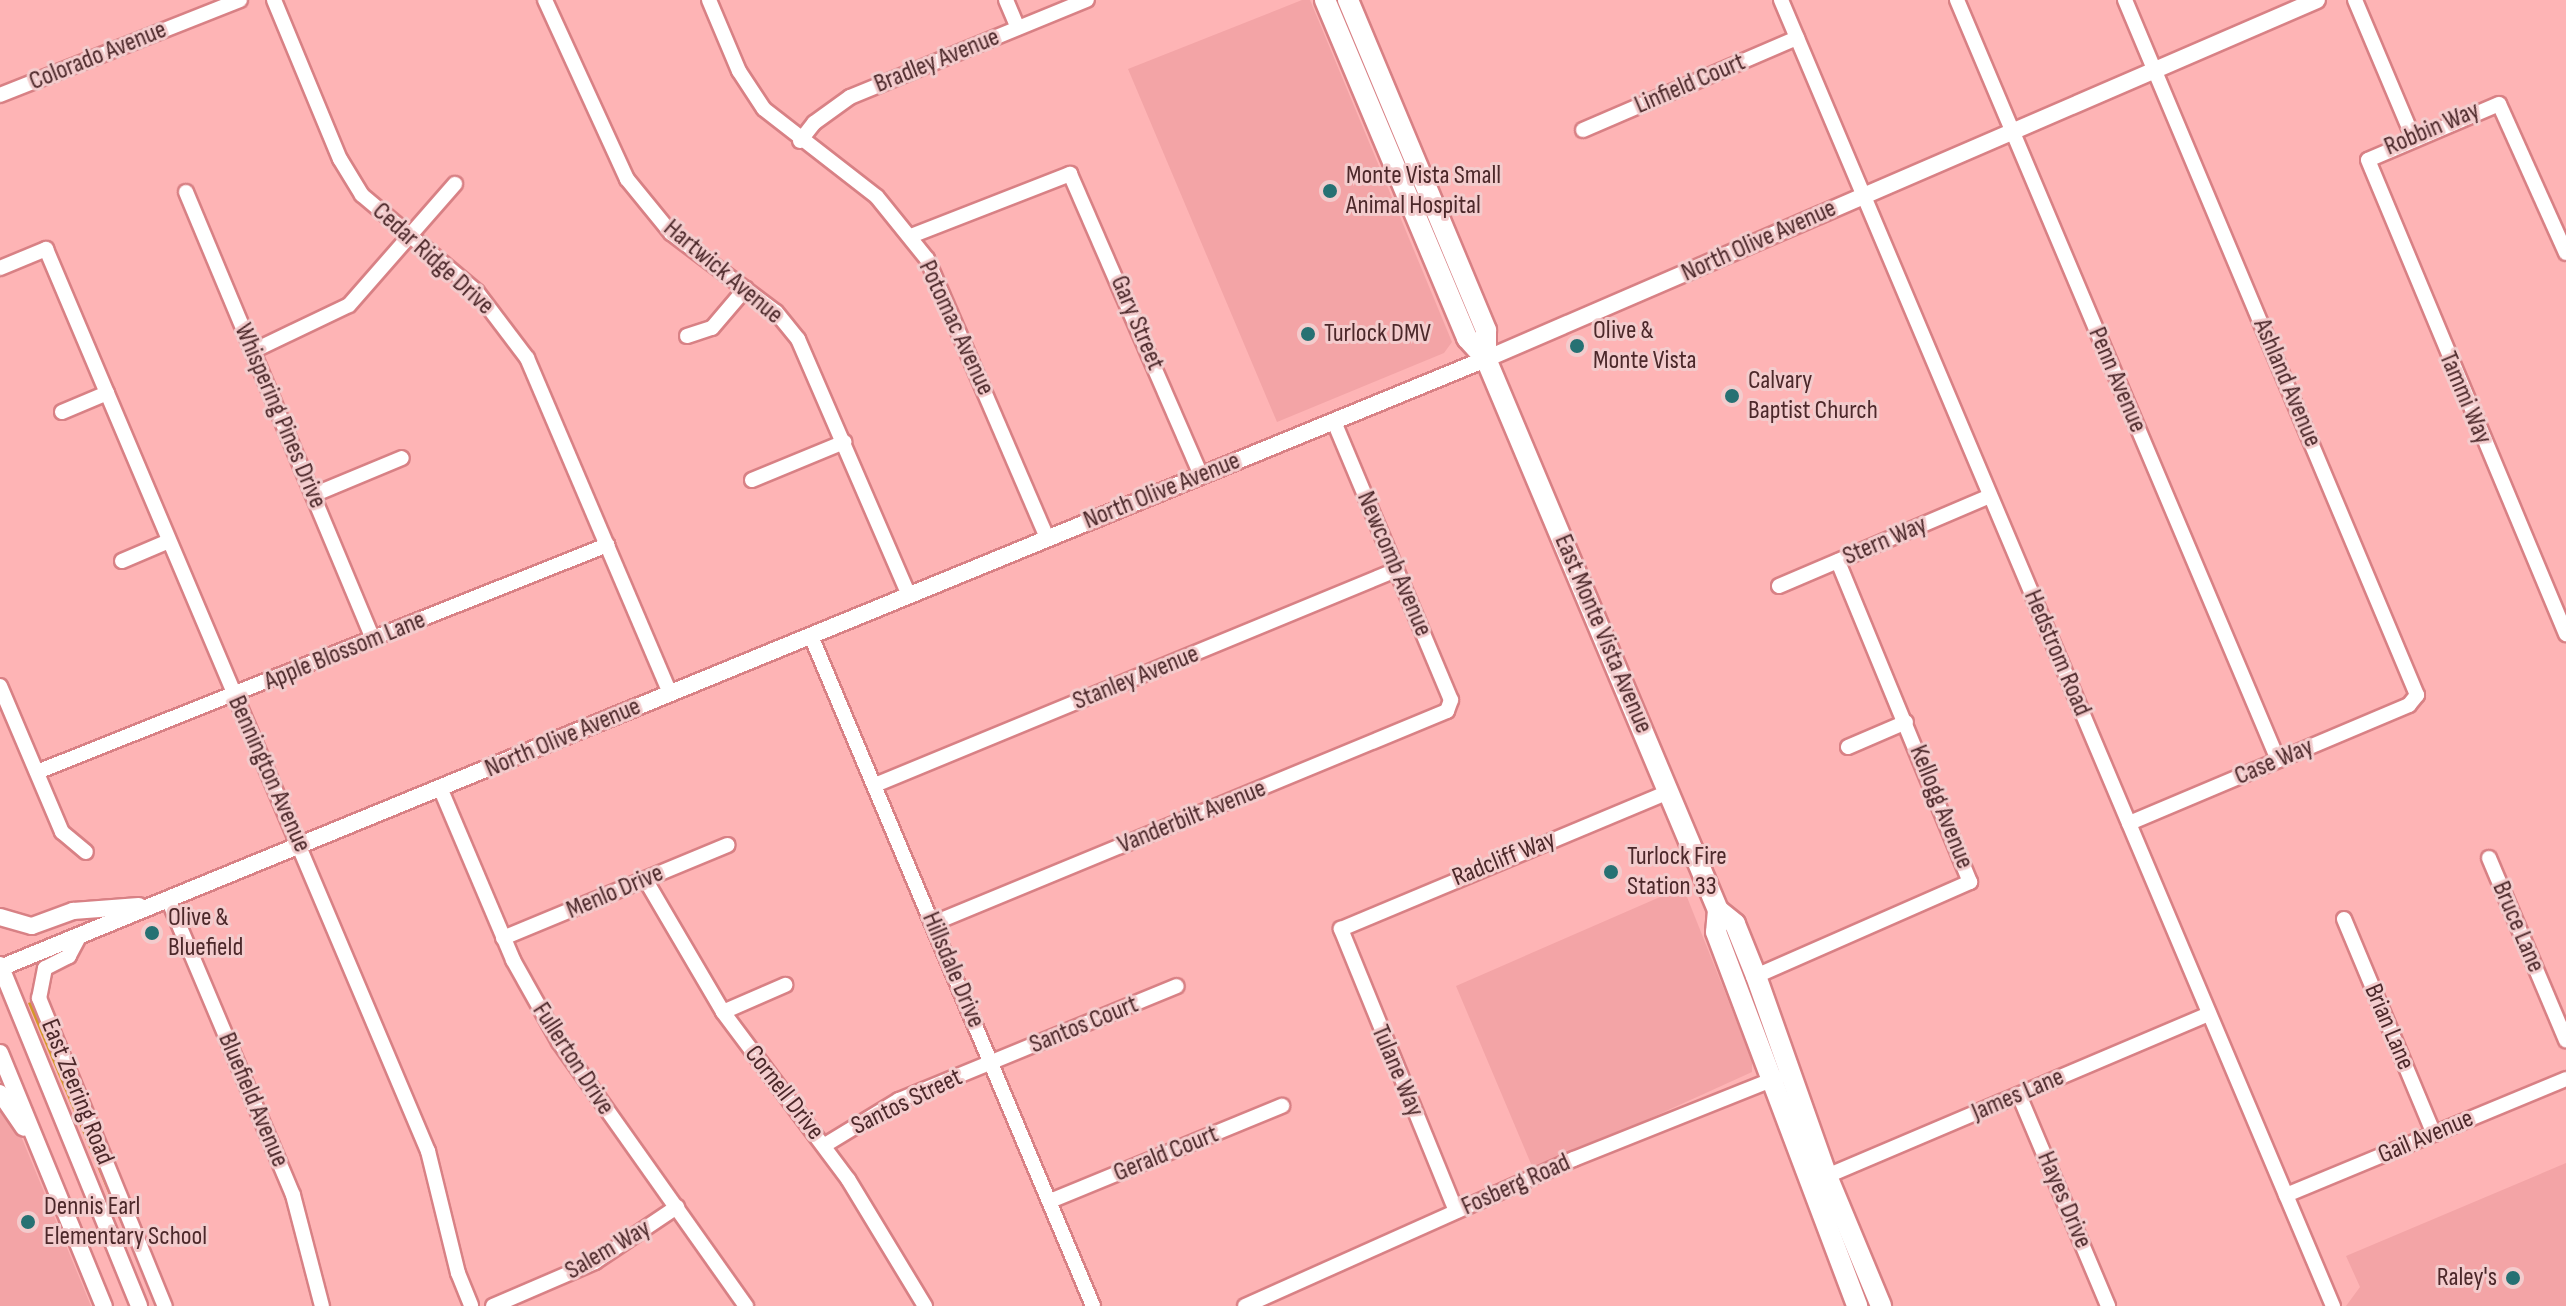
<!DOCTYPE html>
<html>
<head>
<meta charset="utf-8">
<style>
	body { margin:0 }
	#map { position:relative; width:2566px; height:1306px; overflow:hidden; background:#feb4b5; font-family:"Sofia Sans Condensed",sans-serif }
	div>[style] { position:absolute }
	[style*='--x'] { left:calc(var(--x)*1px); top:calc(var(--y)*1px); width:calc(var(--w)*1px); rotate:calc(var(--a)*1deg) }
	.built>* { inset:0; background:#f3a4a6 }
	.green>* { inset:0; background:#d49828 }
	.roads { filter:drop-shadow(2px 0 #d88185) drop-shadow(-2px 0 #d88185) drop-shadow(0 2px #d88185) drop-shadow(0 -2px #d88185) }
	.minor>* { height:14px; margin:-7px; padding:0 7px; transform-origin:7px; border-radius:7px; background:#fff }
	.tertiary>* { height:16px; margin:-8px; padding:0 8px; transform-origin:8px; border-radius:8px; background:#fff }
	.secondary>* { height:20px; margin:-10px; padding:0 10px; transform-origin:10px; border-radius:10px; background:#fff }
	.dots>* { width:22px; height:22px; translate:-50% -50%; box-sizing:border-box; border:4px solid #f3cccd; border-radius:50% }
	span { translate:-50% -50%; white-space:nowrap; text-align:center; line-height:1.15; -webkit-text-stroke:6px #f3cccd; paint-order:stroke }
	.street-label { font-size:26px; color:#4c282a }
	.poi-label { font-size:26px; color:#4c282a }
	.left { translate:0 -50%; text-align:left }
	.right { translate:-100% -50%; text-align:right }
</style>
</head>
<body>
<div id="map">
	<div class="built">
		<i style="clip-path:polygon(1302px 0,1310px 0,1452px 342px,1444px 353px,1277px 422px,1128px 69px)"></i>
		<i style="clip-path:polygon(1683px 887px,1752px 1060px,1752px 1072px,1534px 1171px,1456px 986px)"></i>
		<i style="clip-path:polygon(0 1108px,21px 1136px,91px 1306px,0 1306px)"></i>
		<i style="clip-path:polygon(2566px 1163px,2566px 1306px,2346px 1306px,2360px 1287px,2346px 1256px)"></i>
	</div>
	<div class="green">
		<i style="clip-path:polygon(31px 1002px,66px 1086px,156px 1306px,28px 1003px)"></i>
	</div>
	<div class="roads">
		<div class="minor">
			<i style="--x:274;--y:0;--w:172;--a:67.5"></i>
			<i style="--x:340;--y:159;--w:42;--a:58.6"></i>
			<i style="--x:362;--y:195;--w:150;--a:40.1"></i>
			<i style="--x:477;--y:292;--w:83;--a:52.9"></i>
			<i style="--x:527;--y:358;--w:364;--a:66.9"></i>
			<i style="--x:545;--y:0;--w:197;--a:65.4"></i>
			<i style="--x:627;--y:179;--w:70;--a:50.8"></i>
			<i style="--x:671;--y:233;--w:131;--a:37"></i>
			<i style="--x:776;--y:312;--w:35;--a:51"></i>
			<i style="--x:798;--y:339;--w:279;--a:66.6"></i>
			<i style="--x:709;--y:0;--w:77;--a:67.1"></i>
			<i style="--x:739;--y:71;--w:45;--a:56.7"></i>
			<i style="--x:764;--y:109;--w:143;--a:37.9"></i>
			<i style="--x:877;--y:197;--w:80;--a:51.1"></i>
			<i style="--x:927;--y:259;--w:304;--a:66.7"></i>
			<i style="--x:1006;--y:0;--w:30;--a:67"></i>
			<i style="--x:1781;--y:0;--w:1418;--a:67.09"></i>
			<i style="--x:1957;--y:0;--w:825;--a:67.1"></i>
			<i style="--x:2125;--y:0;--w:754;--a:67.21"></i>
			<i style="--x:2417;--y:695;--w:13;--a:129"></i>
			<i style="--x:2409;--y:705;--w:304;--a:157.1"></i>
			<i style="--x:2355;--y:0;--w:149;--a:67.1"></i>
			<i style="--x:0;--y:95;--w:258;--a:-21.6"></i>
			<i style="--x:1583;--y:130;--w:233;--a:-23.3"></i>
			<i style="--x:800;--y:141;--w:23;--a:-52"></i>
			<i style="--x:814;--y:123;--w:44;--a:-35.8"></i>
			<i style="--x:850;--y:97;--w:256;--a:-22.3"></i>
			<i style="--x:186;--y:192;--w:485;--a:67.3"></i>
			<i style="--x:911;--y:236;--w:171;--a:-21.3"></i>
			<i style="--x:1070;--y:174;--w:328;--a:66.5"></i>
			<i style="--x:2566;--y:253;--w:163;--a:-114.2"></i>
			<i style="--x:2499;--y:104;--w:142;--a:156.9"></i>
			<i style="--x:2368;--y:160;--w:514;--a:67.33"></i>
			<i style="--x:0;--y:268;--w:50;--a:-22.4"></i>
			<i style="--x:46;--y:249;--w:980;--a:67.05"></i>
			<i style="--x:428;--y:1151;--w:126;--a:76.2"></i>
			<i style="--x:458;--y:1273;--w:35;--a:68"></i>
			<i style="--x:687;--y:336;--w:26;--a:-18"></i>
			<i style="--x:712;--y:328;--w:52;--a:-49.6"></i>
			<i style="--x:253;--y:351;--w:106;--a:-25.6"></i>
			<i style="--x:349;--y:305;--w:161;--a:-48.8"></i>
			<i style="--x:62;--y:412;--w:49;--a:-22.9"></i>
			<i style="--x:752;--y:480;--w:100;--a:-22.4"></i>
			<i style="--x:313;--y:495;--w:96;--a:-22.6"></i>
			<i style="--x:122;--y:561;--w:51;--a:-23.1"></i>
			<i style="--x:1779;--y:586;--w:229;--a:-23.1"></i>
			<i style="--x:811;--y:636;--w:727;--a:67.17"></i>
			<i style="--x:0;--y:686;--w:159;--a:67"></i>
			<i style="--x:62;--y:832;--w:31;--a:40"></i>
			<i style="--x:1848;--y:747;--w:63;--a:-23.3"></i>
			<i style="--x:37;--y:772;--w:614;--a:-21.71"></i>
			<i style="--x:875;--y:785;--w:564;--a:-22.42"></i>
			<i style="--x:441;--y:790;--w:185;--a:67"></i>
			<i style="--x:513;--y:960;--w:94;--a:60.7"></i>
			<i style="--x:559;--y:1042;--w:324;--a:54.7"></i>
			<i style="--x:2489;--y:858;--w:198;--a:67.1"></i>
			<i style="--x:645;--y:879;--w:154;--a:59.6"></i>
			<i style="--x:723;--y:1012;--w:209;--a:53.2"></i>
			<i style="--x:848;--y:1179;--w:149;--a:58.8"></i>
			<i style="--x:168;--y:899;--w:321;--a:67.1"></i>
			<i style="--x:293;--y:1195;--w:115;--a:75.4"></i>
			<i style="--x:2344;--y:919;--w:233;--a:67.3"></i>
			<i style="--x:934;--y:923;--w:555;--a:-22.45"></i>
			<i style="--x:1447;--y:711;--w:12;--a:-70"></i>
			<i style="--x:1451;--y:700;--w:303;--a:-112.8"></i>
			<i style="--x:80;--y:935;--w:24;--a:118"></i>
			<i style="--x:69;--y:956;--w:27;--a:153"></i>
			<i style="--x:45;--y:968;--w:31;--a:101"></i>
			<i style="--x:39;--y:998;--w:333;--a:67.8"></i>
			<i style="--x:503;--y:938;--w:243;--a:-22.5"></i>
			<i style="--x:1756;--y:976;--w:234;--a:-23.7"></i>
			<i style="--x:1970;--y:882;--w:347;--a:-112.4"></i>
			<i style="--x:723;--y:1012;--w:68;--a:-23.5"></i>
			<i style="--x:2019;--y:1095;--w:229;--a:67.1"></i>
			<i style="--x:825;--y:1145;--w:87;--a:-31.3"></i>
			<i style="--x:899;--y:1100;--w:300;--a:-22.3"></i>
			<i style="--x:1827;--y:1176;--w:415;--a:-23"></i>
			<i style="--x:2286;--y:1195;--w:303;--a:-22.5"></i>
			<i style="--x:1050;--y:1201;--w:251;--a:-22.3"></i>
			<i style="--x:1456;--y:1211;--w:305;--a:-112.2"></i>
			<i style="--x:1341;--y:929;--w:355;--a:-22.7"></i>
			<i style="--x:493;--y:1306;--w:111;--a:-23.3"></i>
			<i style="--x:595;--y:1262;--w:99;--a:-33.9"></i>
			<i style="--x:1245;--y:1306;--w:360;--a:-24.1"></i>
			<i style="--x:1574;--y:1159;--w:219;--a:-21.8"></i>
		</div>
		<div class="tertiary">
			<i style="--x:0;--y:917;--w:33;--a:16"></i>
			<i style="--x:32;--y:926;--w:44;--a:-20.1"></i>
			<i style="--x:73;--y:911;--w:66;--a:-4.3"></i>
			<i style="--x:0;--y:965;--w:368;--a:67.8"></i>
			<i style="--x:0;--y:968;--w:1606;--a:-22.29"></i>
			<i style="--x:1486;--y:359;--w:905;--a:-23.36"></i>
			<i style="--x:0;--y:1053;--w:274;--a:67.7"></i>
			<i style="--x:0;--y:1093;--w:42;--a:55.6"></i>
		</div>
		<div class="secondary">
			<i style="--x:1325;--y:0;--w:367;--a:67.2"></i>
			<i style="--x:1467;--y:338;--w:28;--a:48"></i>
			<i style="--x:1486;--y:359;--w:598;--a:67.17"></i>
			<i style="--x:1718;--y:910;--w:22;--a:95"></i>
			<i style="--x:1716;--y:932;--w:400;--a:69.3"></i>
			<i style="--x:1348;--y:0;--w:358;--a:67.3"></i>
			<i style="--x:1486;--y:330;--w:29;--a:90"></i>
			<i style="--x:1718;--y:910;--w:22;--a:39"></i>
			<i style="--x:1735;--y:924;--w:56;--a:68"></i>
			<i style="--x:1756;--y:976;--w:212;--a:70.5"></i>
			<i style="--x:1827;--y:1176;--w:141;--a:67.4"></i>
		</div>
	</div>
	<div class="dots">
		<i style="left:1330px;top:191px;background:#267173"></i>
		<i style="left:1308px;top:334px;background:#267173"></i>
		<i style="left:1577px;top:346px;background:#267173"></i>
		<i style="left:1732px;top:396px;background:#267173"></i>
		<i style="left:1611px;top:872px;background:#267173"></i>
		<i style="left:152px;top:933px;background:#267173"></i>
		<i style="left:28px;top:1222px;background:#267173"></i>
		<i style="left:2513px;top:1278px;background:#267173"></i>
	</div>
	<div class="street-label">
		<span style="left:98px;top:56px;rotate:-22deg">Colorado Avenue</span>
		<span style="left:937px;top:61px;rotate:-22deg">Bradley Avenue</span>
		<span style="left:1690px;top:84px;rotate:-23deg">Linfield Court</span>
		<span style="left:2432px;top:129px;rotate:-23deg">Robbin Way</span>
		<span style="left:1759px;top:241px;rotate:-24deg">North Olive Avenue</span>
		<span style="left:433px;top:259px;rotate:42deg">Cedar Ridge Drive</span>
		<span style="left:723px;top:272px;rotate:40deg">Hartwick Avenue</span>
		<span style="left:1137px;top:323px;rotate:67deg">Gary Street</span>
		<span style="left:956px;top:328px;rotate:65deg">Potomac Avenue</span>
		<span style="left:2117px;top:380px;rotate:67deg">Penn Avenue</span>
		<span style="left:2287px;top:383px;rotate:67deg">Ashland Avenue</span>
		<span style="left:2465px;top:398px;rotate:67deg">Tammi Way</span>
		<span style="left:280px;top:416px;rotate:67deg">Whispering Pines Drive</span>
		<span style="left:1162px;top:491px;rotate:-22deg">North Olive Avenue</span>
		<span style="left:1885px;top:541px;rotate:-23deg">Stern Way</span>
		<span style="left:1394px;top:564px;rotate:67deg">Newcomb Avenue</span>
		<span style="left:1603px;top:634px;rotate:67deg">East Monte Vista Avenue</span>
		<span style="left:345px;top:651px;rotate:-22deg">Apple Blossom Lane</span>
		<span style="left:2057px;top:653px;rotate:67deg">Hedstrom Road</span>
		<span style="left:1136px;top:678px;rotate:-22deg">Stanley Avenue</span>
		<span style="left:563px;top:738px;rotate:-23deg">North Olive Avenue</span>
		<span style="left:2274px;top:762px;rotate:-23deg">Case Way</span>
		<span style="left:269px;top:774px;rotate:66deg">Bennington Avenue</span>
		<span style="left:1941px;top:807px;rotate:68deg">Kellogg Avenue</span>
		<span style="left:1192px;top:817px;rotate:-22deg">Vanderbilt Avenue</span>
		<span style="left:1504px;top:859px;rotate:-22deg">Radcliff Way</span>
		<span style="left:615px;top:892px;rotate:-23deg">Menlo Drive</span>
		<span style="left:2518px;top:927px;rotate:67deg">Bruce Lane</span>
		<span style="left:953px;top:970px;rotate:67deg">Hillsdale Drive</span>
		<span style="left:1084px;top:1025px;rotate:-22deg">Santos Court</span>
		<span style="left:2389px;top:1027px;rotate:67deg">Brian Lane</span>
		<span style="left:573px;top:1059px;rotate:57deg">Fullerton Drive</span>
		<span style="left:1397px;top:1071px;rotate:67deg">Tulane Way</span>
		<span style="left:77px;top:1092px;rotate:68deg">East Zeering Road</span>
		<span style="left:784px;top:1093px;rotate:52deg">Cornell Drive</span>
		<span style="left:2018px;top:1095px;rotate:-23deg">James Lane</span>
		<span style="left:253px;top:1100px;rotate:67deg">Bluefield Avenue</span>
		<span style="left:907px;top:1102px;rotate:-26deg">Santos Street</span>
		<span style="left:2426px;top:1137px;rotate:-23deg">Gail Avenue</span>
		<span style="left:1166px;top:1154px;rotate:-22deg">Gerald Court</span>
		<span style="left:1516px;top:1185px;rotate:-24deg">Fosberg Road</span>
		<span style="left:2064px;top:1200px;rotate:67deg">Hayes Drive</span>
		<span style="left:608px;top:1250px;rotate:-30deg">Salem Way</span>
	</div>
	<div class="poi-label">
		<span class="left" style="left:1346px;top:191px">Monte Vista Small<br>Animal Hospital</span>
		<span class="left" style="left:1593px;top:346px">Olive &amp;<br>Monte Vista</span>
		<span class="left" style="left:1324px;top:334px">Turlock DMV</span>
		<span class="left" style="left:1748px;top:396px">Calvary<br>Baptist Church</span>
		<span class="left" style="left:1627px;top:872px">Turlock Fire<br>Station 33</span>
		<span class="left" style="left:168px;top:933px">Olive &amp;<br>Bluefield</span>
		<span class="left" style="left:44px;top:1222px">Dennis Earl<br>Elementary School</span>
		<span class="right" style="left:2497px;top:1278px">Raley's</span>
	</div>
</div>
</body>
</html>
